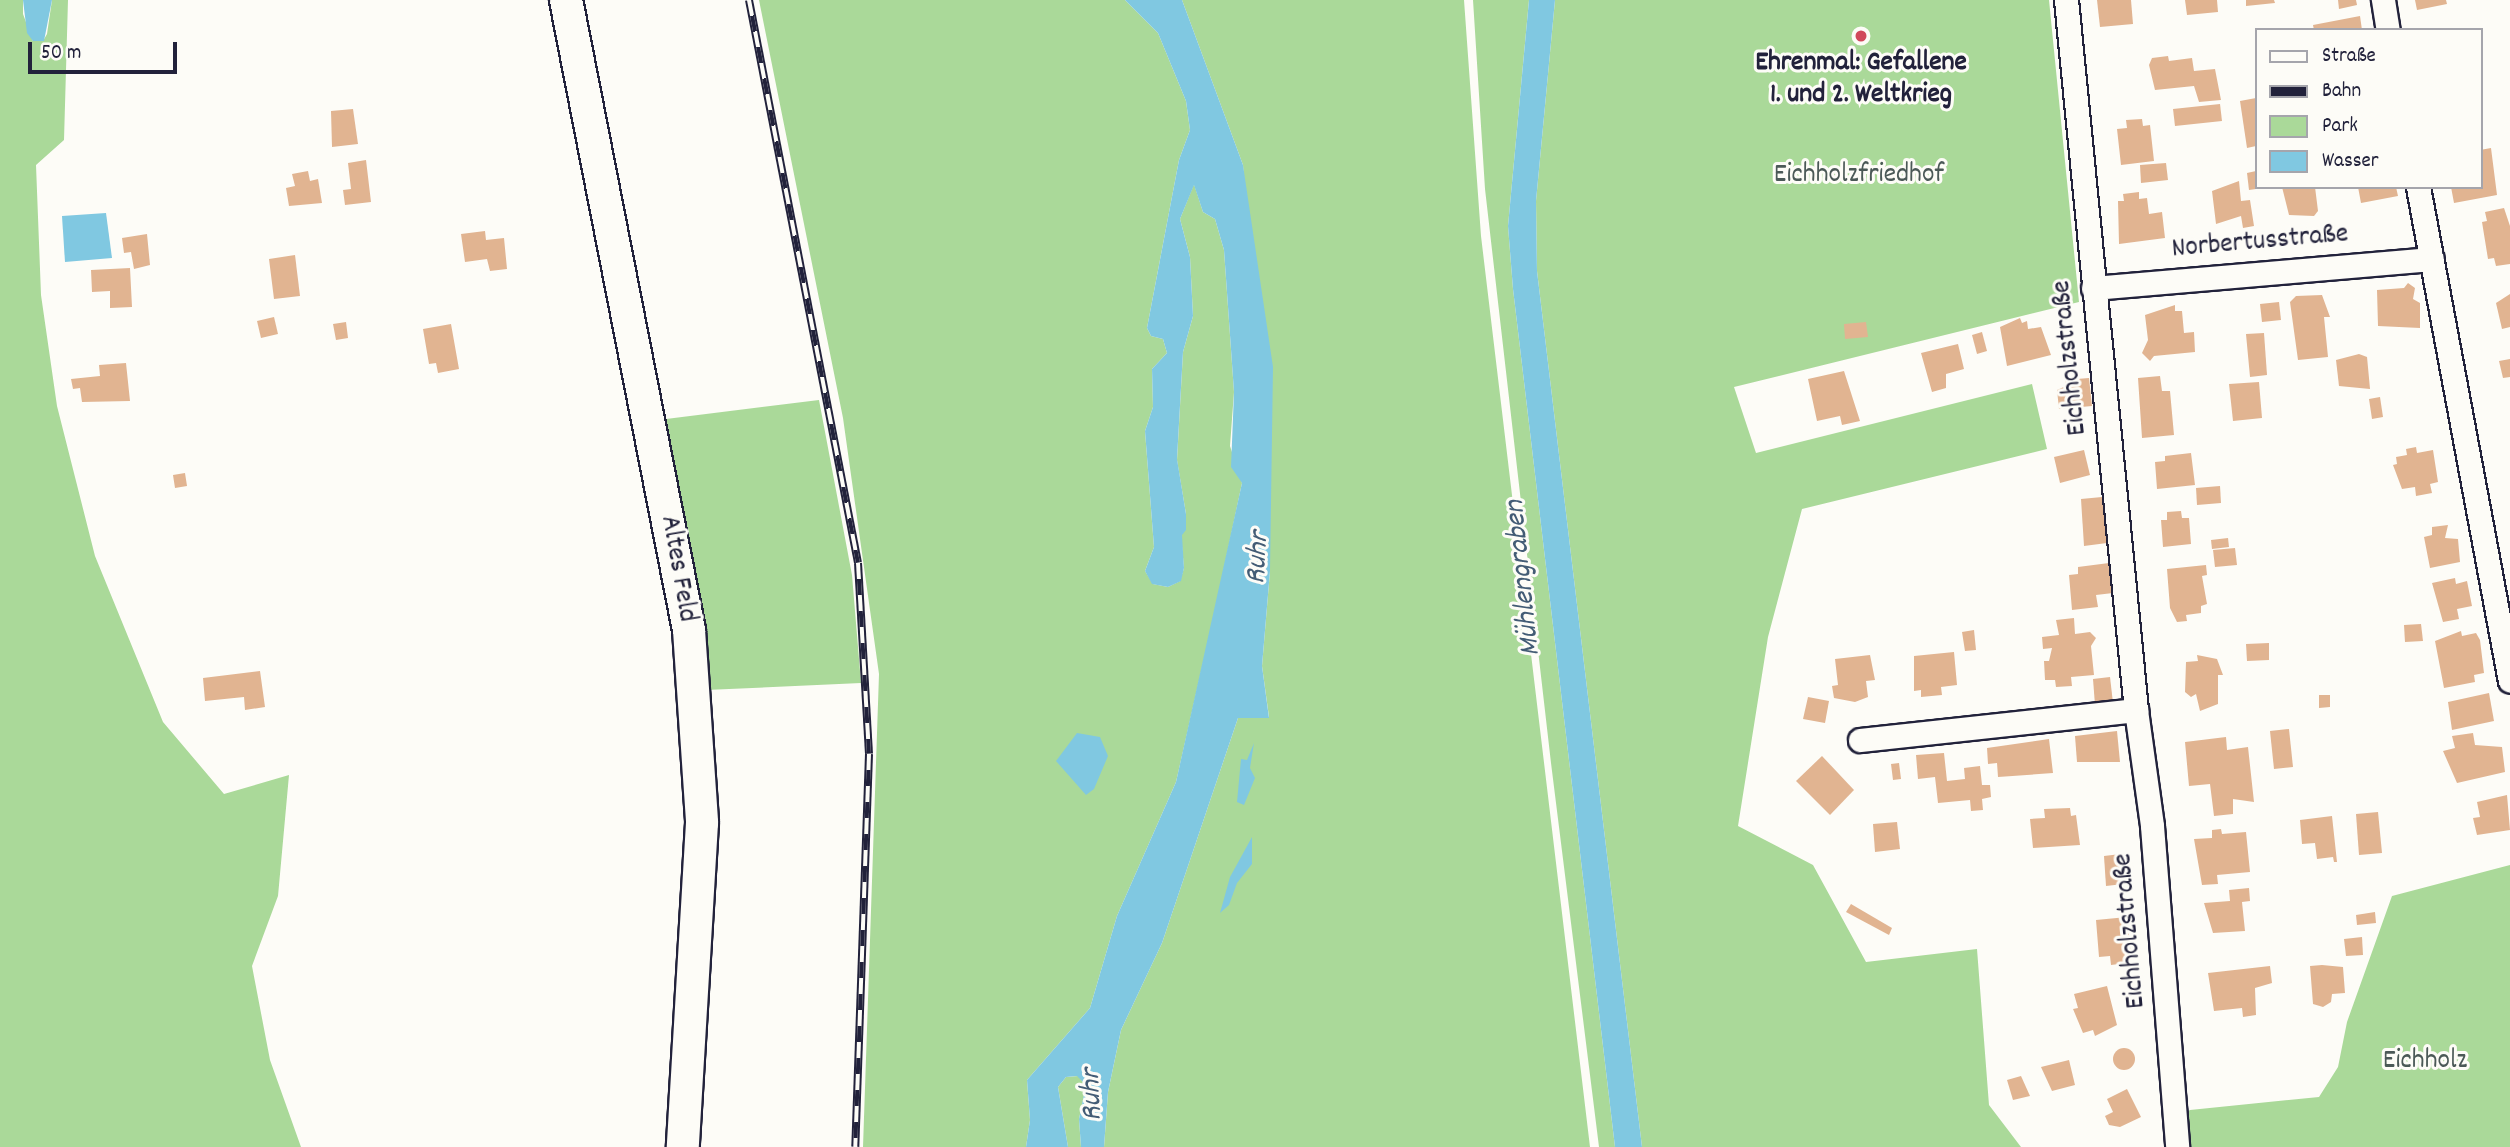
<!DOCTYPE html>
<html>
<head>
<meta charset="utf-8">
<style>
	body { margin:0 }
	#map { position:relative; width:2510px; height:1147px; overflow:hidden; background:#fdfcf7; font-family:Dekko,sans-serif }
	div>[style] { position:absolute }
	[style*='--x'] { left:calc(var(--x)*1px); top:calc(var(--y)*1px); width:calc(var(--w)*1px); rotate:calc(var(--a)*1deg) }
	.green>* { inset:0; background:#aad999 }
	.water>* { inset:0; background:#80c8e1 }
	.building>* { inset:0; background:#e1b491 }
	.round { border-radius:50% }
	.roads { filter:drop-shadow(2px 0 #22223b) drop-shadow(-2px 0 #22223b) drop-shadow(0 2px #22223b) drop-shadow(0 -2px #22223b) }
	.minor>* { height:23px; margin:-11.5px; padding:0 11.5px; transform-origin:11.5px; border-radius:11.5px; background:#fdfcf7 }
	.secondary>* { height:32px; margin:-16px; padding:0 16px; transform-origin:16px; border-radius:16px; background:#fdfcf7 }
	.rail>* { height:8px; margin-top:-4px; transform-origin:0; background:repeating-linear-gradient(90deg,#fdfcf7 0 16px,#22223b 0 32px); box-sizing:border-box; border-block:2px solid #22223b }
	.dots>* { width:19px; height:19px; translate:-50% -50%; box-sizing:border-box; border:4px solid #fdfcf7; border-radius:50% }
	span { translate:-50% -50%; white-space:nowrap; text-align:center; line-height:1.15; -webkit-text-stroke:6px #fdfcf7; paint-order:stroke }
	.poi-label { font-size:28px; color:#22223b; font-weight:700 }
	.park-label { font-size:28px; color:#4b5957 }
	.street-label { font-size:28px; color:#22223b }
	.water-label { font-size:30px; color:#435c75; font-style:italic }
	.legend { position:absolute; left:2255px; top:28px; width:228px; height:161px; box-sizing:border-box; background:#fdfcf7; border:2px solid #a5a5ac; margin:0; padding:9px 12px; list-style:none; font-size:21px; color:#22223b }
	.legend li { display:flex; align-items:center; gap:14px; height:35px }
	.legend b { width:35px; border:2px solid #a5a5ac }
	.scale { position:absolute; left:28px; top:42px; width:149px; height:32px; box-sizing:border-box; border:4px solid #22223b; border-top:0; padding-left:9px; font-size:21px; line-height:24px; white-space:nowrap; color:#22223b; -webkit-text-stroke:5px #fdfcf7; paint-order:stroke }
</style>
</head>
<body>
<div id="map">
	<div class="green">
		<i style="clip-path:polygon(0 0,23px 0,23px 14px,33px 41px,43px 41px,47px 34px,52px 0,68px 0,64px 140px,36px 165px,41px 295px,57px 406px,95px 556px,163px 722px,224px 794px,289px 775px,278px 896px,252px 966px,270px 1060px,301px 1147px,0 1147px)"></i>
		<i style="clip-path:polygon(759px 0,1125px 0,1158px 33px,1186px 101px,1190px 130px,1179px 160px,1147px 328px,1151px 336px,1163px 339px,1167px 353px,1152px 369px,1153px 407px,1145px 431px,1154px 547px,1145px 571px,1153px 584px,1168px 587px,1180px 581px,1184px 568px,1181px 535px,1186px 514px,1177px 460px,1183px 352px,1193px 316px,1190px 257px,1180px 219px,1194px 184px,1203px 212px,1215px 219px,1224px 250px,1234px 392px,1230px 446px,1242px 483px,1217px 601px,1176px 782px,1117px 916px,1090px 1008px,1027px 1080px,1030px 1120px,1026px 1147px,863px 1147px,879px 674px,843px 418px)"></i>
		<i style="clip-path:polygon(1182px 0,1464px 0,1481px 236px,1590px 1147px,1104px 1147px,1108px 1092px,1121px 1030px,1162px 943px,1238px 718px,1269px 717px,1262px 666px,1270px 571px,1243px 165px)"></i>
		<i style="clip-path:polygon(1473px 0,1529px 0,1508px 226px,1513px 289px,1615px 1147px,1599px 1147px,1551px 763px,1485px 189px)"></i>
		<i style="clip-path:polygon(1555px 0,2049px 0,2079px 302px,1734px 387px,1756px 453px,2032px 384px,2047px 449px,1802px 509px,1768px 637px,1738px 826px,1813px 865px,1866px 962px,1977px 949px,1989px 1105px,2021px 1147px,1642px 1147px,1537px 271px,1536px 201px)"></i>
		<i style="clip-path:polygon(819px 400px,852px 575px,861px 683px,706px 690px,692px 569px,666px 419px)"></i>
		<i style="clip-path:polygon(2510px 865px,2510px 1147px,2165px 1147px,2167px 1125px,2190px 1110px,2319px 1097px,2338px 1067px,2347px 1022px,2392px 896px)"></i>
		<i style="clip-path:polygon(1078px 1076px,1086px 1085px,1079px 1119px,1081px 1147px,1068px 1147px,1058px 1087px,1066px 1077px)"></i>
	</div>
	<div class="water">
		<i style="clip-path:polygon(23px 0,52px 0,44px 41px,33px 41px,27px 33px)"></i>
		<i style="clip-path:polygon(1125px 0,1182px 0,1243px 165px,1273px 367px,1270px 571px,1262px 666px,1269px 718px,1238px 718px,1162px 943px,1121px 1030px,1108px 1092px,1104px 1147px,1081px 1147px,1079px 1119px,1086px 1085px,1077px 1076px,1066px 1077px,1058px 1087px,1068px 1147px,1026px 1147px,1030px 1120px,1027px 1080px,1090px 1008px,1117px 916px,1176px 782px,1242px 483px,1231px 467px,1234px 392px,1224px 250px,1215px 219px,1203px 212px,1194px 185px,1180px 219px,1190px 257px,1193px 316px,1183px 352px,1177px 459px,1186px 514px,1186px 530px,1182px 535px,1184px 568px,1181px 581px,1168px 587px,1152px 584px,1145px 571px,1154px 547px,1145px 431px,1153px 407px,1152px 369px,1167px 353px,1163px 339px,1151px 336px,1147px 328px,1179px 160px,1190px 130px,1186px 101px,1158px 33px)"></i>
		<i style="clip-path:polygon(1529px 0,1555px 0,1536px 201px,1537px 271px,1642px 1147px,1615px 1147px,1513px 289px,1508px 226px)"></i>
		<i style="clip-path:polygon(106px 213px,112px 258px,65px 262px,62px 216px)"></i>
		<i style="clip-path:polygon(1077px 733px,1100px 737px,1108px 756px,1094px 789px,1086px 795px,1056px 761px)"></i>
		<i style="clip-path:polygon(1254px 743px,1250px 768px,1255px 778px,1244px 805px,1237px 802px,1241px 759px,1247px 760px)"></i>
		<i style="clip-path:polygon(1252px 837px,1252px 864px,1237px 883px,1229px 905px,1220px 913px,1230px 877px)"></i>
	</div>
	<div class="building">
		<i style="clip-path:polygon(2097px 0,2131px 0,2133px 24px,2100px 27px)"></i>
		<i style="clip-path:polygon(2185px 0,2217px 0,2218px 12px,2187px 15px)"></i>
		<i style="clip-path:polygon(2246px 0,2274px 0,2275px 3px,2246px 6px)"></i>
		<i style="clip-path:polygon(2338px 0,2356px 0,2357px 5px,2339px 9px)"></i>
		<i style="clip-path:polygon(2415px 0,2446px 0,2447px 4px,2417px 10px)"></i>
		<i style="clip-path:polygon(2360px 16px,2362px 30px,2314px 30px,2313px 25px)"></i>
		<i style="clip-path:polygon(2168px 56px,2169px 61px,2192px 58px,2194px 71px,2215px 69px,2221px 100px,2199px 102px,2194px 86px,2155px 90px,2149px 65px,2152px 58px)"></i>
		<i style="clip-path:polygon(2256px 98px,2256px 146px,2247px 148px,2240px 101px)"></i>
		<i style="clip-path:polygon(2220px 104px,2222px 121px,2175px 126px,2173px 109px)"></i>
		<i style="clip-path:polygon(353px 109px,358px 144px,332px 147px,331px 111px)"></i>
		<i style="clip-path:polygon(2142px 119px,2143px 126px,2150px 125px,2154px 161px,2121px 165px,2117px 129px,2127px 128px,2126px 120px)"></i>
		<i style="clip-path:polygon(2491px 148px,2497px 195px,2454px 203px,2451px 187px,2480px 187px,2480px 150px)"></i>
		<i style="clip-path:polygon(366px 160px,371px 202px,345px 205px,343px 190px,351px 189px,348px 163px)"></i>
		<i style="clip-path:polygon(2166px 163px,2168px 180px,2141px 183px,2140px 165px)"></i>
		<i style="clip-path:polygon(308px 171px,310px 181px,318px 179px,322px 203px,289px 206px,286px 188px,295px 186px,292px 174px)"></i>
		<i style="clip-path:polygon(2256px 171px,2256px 189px,2249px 190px,2247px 173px)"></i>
		<i style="clip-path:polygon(2239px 181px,2241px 201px,2250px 200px,2254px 226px,2243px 228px,2241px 216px,2216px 224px,2212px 191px)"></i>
		<i style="clip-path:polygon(2282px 187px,2315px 187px,2318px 211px,2314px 216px,2289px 215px)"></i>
		<i style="clip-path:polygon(2358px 187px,2396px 187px,2398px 196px,2361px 203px)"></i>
		<i style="clip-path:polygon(2139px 192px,2139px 199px,2147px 198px,2149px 214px,2162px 212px,2165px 238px,2119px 244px,2118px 201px,2124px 201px,2123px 194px)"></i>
		<i style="clip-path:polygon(2504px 208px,2510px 226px,2510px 264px,2496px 266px,2494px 258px,2488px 259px,2482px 222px,2487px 221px,2485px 212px)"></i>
		<i style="clip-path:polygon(485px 231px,486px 240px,504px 238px,507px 269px,490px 271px,487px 259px,465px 262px,461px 234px)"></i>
		<i style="clip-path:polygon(147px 234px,150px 265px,134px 269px,131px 252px,124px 253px,122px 238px)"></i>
		<i style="clip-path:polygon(295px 255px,300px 296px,274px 299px,269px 259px)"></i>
		<i style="clip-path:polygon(130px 268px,132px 307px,110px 308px,110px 291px,92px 292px,91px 270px)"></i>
		<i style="clip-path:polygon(2408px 283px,2415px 288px,2413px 299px,2420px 303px,2420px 328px,2378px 326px,2377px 290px,2404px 288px)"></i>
		<i style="clip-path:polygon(2510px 294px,2510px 327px,2502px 329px,2496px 303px)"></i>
		<i style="clip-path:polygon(2322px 295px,2330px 317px,2324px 317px,2328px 357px,2298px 360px,2290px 302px,2296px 296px)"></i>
		<i style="clip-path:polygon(2279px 302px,2281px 320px,2262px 322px,2260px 304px)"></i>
		<i style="clip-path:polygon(2175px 305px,2175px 311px,2182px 311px,2184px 333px,2194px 332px,2195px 352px,2154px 356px,2150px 361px,2142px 353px,2148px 340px,2145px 315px)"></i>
		<i style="clip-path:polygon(274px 317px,278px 334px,261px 338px,257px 321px)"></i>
		<i style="clip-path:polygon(2020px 318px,2022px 323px,2027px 321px,2028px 329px,2041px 327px,2051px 355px,2007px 366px,2000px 327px)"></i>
		<i style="clip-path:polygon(346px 322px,348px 338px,336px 340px,333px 324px)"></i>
		<i style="clip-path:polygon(1866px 322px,1868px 337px,1845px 339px,1844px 324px)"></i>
		<i style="clip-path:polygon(451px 324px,459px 369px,438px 373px,436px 363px,429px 364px,423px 329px)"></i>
		<i style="clip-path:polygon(1982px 332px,1987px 351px,1977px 354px,1972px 335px)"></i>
		<i style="clip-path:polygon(2264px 333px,2267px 375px,2250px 377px,2246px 334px)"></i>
		<i style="clip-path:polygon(1958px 344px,1964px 369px,1946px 374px,1946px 388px,1932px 392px,1921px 353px)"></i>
		<i style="clip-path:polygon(2359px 354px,2367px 357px,2370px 389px,2339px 386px,2336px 360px)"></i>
		<i style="clip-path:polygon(2510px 359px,2510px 377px,2503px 378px,2499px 361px)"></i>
		<i style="clip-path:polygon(126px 363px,130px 401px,82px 402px,80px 388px,73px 389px,71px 379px,100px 376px,99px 365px)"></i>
		<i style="clip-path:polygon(1844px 371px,1860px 421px,1842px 425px,1840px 416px,1817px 421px,1808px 379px)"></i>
		<i style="clip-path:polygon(2160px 376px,2162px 391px,2170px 391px,2174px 435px,2142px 438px,2138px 378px)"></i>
		<i style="clip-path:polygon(2089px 378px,2092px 406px,2059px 409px,2057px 390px,2066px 386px,2065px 380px)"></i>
		<i style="clip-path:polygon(2259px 382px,2262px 418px,2233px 421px,2229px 384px)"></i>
		<i style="clip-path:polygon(2380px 397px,2383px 417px,2372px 419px,2369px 399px)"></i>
		<i style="clip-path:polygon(2416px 447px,2417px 453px,2433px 450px,2438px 482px,2430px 484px,2432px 493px,2416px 496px,2415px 487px,2402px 489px,2393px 465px,2397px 464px,2396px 457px,2407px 455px,2406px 449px)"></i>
		<i style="clip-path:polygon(2084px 450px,2090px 475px,2060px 483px,2054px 457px)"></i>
		<i style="clip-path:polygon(2191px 453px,2195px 485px,2157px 489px,2155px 462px,2165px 461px,2165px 456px)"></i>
		<i style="clip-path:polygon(185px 473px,187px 486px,175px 488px,173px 475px)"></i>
		<i style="clip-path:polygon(2220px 486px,2221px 503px,2197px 505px,2196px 488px)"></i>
		<i style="clip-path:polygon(2102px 497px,2107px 543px,2084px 546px,2081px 499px)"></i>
		<i style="clip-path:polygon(2181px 511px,2182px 518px,2189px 518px,2191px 544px,2163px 547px,2161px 520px,2167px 520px,2167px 512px)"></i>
		<i style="clip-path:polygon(2448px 525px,2445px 538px,2458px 539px,2460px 562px,2430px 568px,2424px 537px,2432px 535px,2432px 527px)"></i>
		<i style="clip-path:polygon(2228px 538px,2229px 547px,2212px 549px,2211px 540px)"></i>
		<i style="clip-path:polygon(2235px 548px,2237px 565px,2215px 567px,2213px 550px)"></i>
		<i style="clip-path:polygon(2109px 563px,2113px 593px,2096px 595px,2098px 607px,2072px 610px,2069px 575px,2078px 574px,2078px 567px)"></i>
		<i style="clip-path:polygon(2206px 565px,2207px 575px,2202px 576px,2207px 604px,2201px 606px,2201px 613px,2186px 615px,2187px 621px,2177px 622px,2170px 608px,2167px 569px)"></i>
		<i style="clip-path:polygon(2455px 578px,2456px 584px,2467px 581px,2472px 606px,2457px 609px,2459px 619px,2443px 622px,2432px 583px)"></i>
		<i style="clip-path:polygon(2074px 618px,2075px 634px,2090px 632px,2096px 638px,2091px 646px,2094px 675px,2071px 677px,2072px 686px,2056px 687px,2055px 680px,2045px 680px,2044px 661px,2049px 661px,2052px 648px,2043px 649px,2042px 637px,2059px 635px,2056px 620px)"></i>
		<i style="clip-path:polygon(2421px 624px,2423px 641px,2405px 642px,2404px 625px)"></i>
		<i style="clip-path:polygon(1974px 630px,1976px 650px,1965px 651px,1962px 632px)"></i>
		<i style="clip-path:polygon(2461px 631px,2462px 636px,2476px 633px,2480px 640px,2484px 673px,2474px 675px,2475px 682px,2444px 688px,2435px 641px)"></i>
		<i style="clip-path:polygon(2269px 643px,2269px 660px,2247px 661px,2246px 644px)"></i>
		<i style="clip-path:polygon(1954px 652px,1957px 685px,1941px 687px,1942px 695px,1921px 697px,1921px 690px,1914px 691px,1914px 656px)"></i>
		<i style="clip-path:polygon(1870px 655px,1875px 680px,1866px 681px,1868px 697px,1855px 702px,1834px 698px,1832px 686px,1838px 685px,1835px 659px)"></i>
		<i style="clip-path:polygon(2197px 655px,2217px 659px,2223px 675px,2218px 675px,2218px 704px,2200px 711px,2196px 694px,2191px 697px,2185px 692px,2186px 662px,2198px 661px)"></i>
		<i style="clip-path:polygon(260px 671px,265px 707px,245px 710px,244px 697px,205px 701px,203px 678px)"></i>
		<i style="clip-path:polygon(2110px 677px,2113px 703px,2095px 705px,2093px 679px)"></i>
		<i style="clip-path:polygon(2489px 693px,2494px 721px,2452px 730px,2448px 702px)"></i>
		<i style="clip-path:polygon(2319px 695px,2330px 695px,2330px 707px,2319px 708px)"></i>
		<i style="clip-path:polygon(1808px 697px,1829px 701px,1825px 723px,1803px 719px)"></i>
		<i style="clip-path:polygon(2289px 729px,2293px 767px,2274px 769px,2270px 731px)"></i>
		<i style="clip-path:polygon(2117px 731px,2120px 762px,2077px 762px,2075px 736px)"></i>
		<i style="clip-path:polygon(2473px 733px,2475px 745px,2502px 747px,2505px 772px,2457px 783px,2443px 751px,2455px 748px,2452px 736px)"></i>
		<i style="clip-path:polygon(2226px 737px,2227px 750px,2248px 747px,2254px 802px,2233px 799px,2233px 814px,2214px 816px,2210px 784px,2189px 786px,2185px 742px)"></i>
		<i style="clip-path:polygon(2049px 739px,2053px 773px,1998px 777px,1997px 763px,1988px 764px,1987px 748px)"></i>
		<i style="clip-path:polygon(1944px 753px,1947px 781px,1965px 779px,1964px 768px,1980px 766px,1982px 785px,1990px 785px,1991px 797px,1982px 799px,1983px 810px,1971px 811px,1970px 800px,1938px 803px,1935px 777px,1918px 779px,1916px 755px)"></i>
		<i style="clip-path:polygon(1822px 756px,1854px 790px,1830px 815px,1796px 781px)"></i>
		<i style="clip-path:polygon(1899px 763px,1901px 779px,1893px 780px,1891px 764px)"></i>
		<i style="clip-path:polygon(2507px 795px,2510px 830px,2477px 835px,2473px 818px,2480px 817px,2477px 802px)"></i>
		<i style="clip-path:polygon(2070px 808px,2071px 816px,2076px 815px,2080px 845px,2033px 848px,2030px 819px,2045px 818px,2044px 809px)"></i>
		<i style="clip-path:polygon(2378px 812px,2382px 853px,2359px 855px,2356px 814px)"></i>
		<i style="clip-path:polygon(2332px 816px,2337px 862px,2334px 862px,2333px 857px,2317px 859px,2315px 843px,2302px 844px,2300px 820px)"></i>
		<i style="clip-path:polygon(1897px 822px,1900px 849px,1875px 852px,1873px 824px)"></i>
		<i style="clip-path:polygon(2221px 829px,2222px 834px,2246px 832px,2250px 872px,2217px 875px,2218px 884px,2202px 885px,2194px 839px,2212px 838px,2212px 830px)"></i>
		<i style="clip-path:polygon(2129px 853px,2132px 883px,2106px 886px,2104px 856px)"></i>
		<i style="clip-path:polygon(2249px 888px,2250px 901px,2242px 902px,2245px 931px,2213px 933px,2204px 903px,2230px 901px,2229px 890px)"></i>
		<i style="clip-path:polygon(1851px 904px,1892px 928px,1889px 935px,1846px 912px)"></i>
		<i style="clip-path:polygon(2375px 912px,2376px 923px,2357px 925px,2356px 915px)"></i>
		<i style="clip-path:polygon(2127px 917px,2131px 954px,2126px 955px,2127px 963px,2111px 965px,2110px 956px,2099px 957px,2096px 920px)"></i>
		<i style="clip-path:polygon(2362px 937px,2363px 955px,2346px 956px,2344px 939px)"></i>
		<i style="clip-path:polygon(2322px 965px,2343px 967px,2345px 993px,2332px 994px,2331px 1002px,2323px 1007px,2313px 1004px,2310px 966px)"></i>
		<i style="clip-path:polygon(2270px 966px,2272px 983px,2255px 988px,2256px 1015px,2243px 1017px,2242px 1008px,2214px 1011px,2208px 973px)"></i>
		<i style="clip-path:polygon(2107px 986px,2117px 1025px,2095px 1036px,2093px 1030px,2083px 1033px,2073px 1009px,2078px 1008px,2074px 994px)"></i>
		<i class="round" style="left:2113px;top:1048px;width:22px;height:22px"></i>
		<i style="clip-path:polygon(2069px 1060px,2075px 1085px,2052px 1091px,2041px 1067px)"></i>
		<i style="clip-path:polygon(2021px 1076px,2030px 1096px,2013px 1100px,2007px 1080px)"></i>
		<i style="clip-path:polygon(2127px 1089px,2141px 1117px,2120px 1127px,2109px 1125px,2105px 1116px,2113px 1112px,2107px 1099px)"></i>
	</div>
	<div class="roads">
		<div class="minor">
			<i style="--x:2066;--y:0;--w:713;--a:84.37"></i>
			<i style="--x:2136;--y:710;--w:117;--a:82.1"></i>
			<i style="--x:2152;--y:826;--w:322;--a:85.5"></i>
			<i style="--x:2383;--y:0;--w:30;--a:81"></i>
			<i style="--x:2418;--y:187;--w:502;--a:79.45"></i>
			<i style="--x:2093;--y:288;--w:340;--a:-4.9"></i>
			<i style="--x:1860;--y:740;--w:278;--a:-6.2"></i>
		</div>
		<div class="secondary">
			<i style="--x:566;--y:0;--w:642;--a:78.95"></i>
			<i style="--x:689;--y:630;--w:193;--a:86.1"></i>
			<i style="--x:702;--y:823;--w:325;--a:93.4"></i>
		</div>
	</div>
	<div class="rail">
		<i style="--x:749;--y:0;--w:573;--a:79.04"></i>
		<i style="--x:858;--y:563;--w:191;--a:86.7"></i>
		<i style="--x:869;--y:754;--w:393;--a:92"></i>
	</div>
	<div class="dots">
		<i style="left:1861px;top:36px;background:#d1495b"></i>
	</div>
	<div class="poi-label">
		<span style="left:1861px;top:80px">Ehrenmal: Gefallene<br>1. und 2. Weltkrieg</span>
	</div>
	<div class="park-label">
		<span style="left:1859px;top:176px">Eichholzfriedhof</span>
		<span style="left:2425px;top:1062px">Eichholz</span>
	</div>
	<div class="street-label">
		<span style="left:2260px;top:243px;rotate:-5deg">Norbertusstraße</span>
		<span style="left:2071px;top:358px;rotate:-96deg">Eichholzstraße</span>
		<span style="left:677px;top:569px;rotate:80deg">Altes Feld</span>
		<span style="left:2131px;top:931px;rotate:-95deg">Eichholzstraße</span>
	</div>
	<div class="water-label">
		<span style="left:1260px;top:558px;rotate:-86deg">Ruhr</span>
		<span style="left:1525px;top:578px;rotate:-96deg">Mühlengraben</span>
		<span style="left:1094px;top:1095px;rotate:-92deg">Ruhr</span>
	</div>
	<ul class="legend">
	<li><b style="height:9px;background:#fdfcf7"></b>Straße</li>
	<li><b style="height:9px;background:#22223b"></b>Bahn</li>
	<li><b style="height:19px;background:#aad999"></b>Park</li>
	<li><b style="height:19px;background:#80c8e1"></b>Wasser</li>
	</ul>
	<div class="scale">50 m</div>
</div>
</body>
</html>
